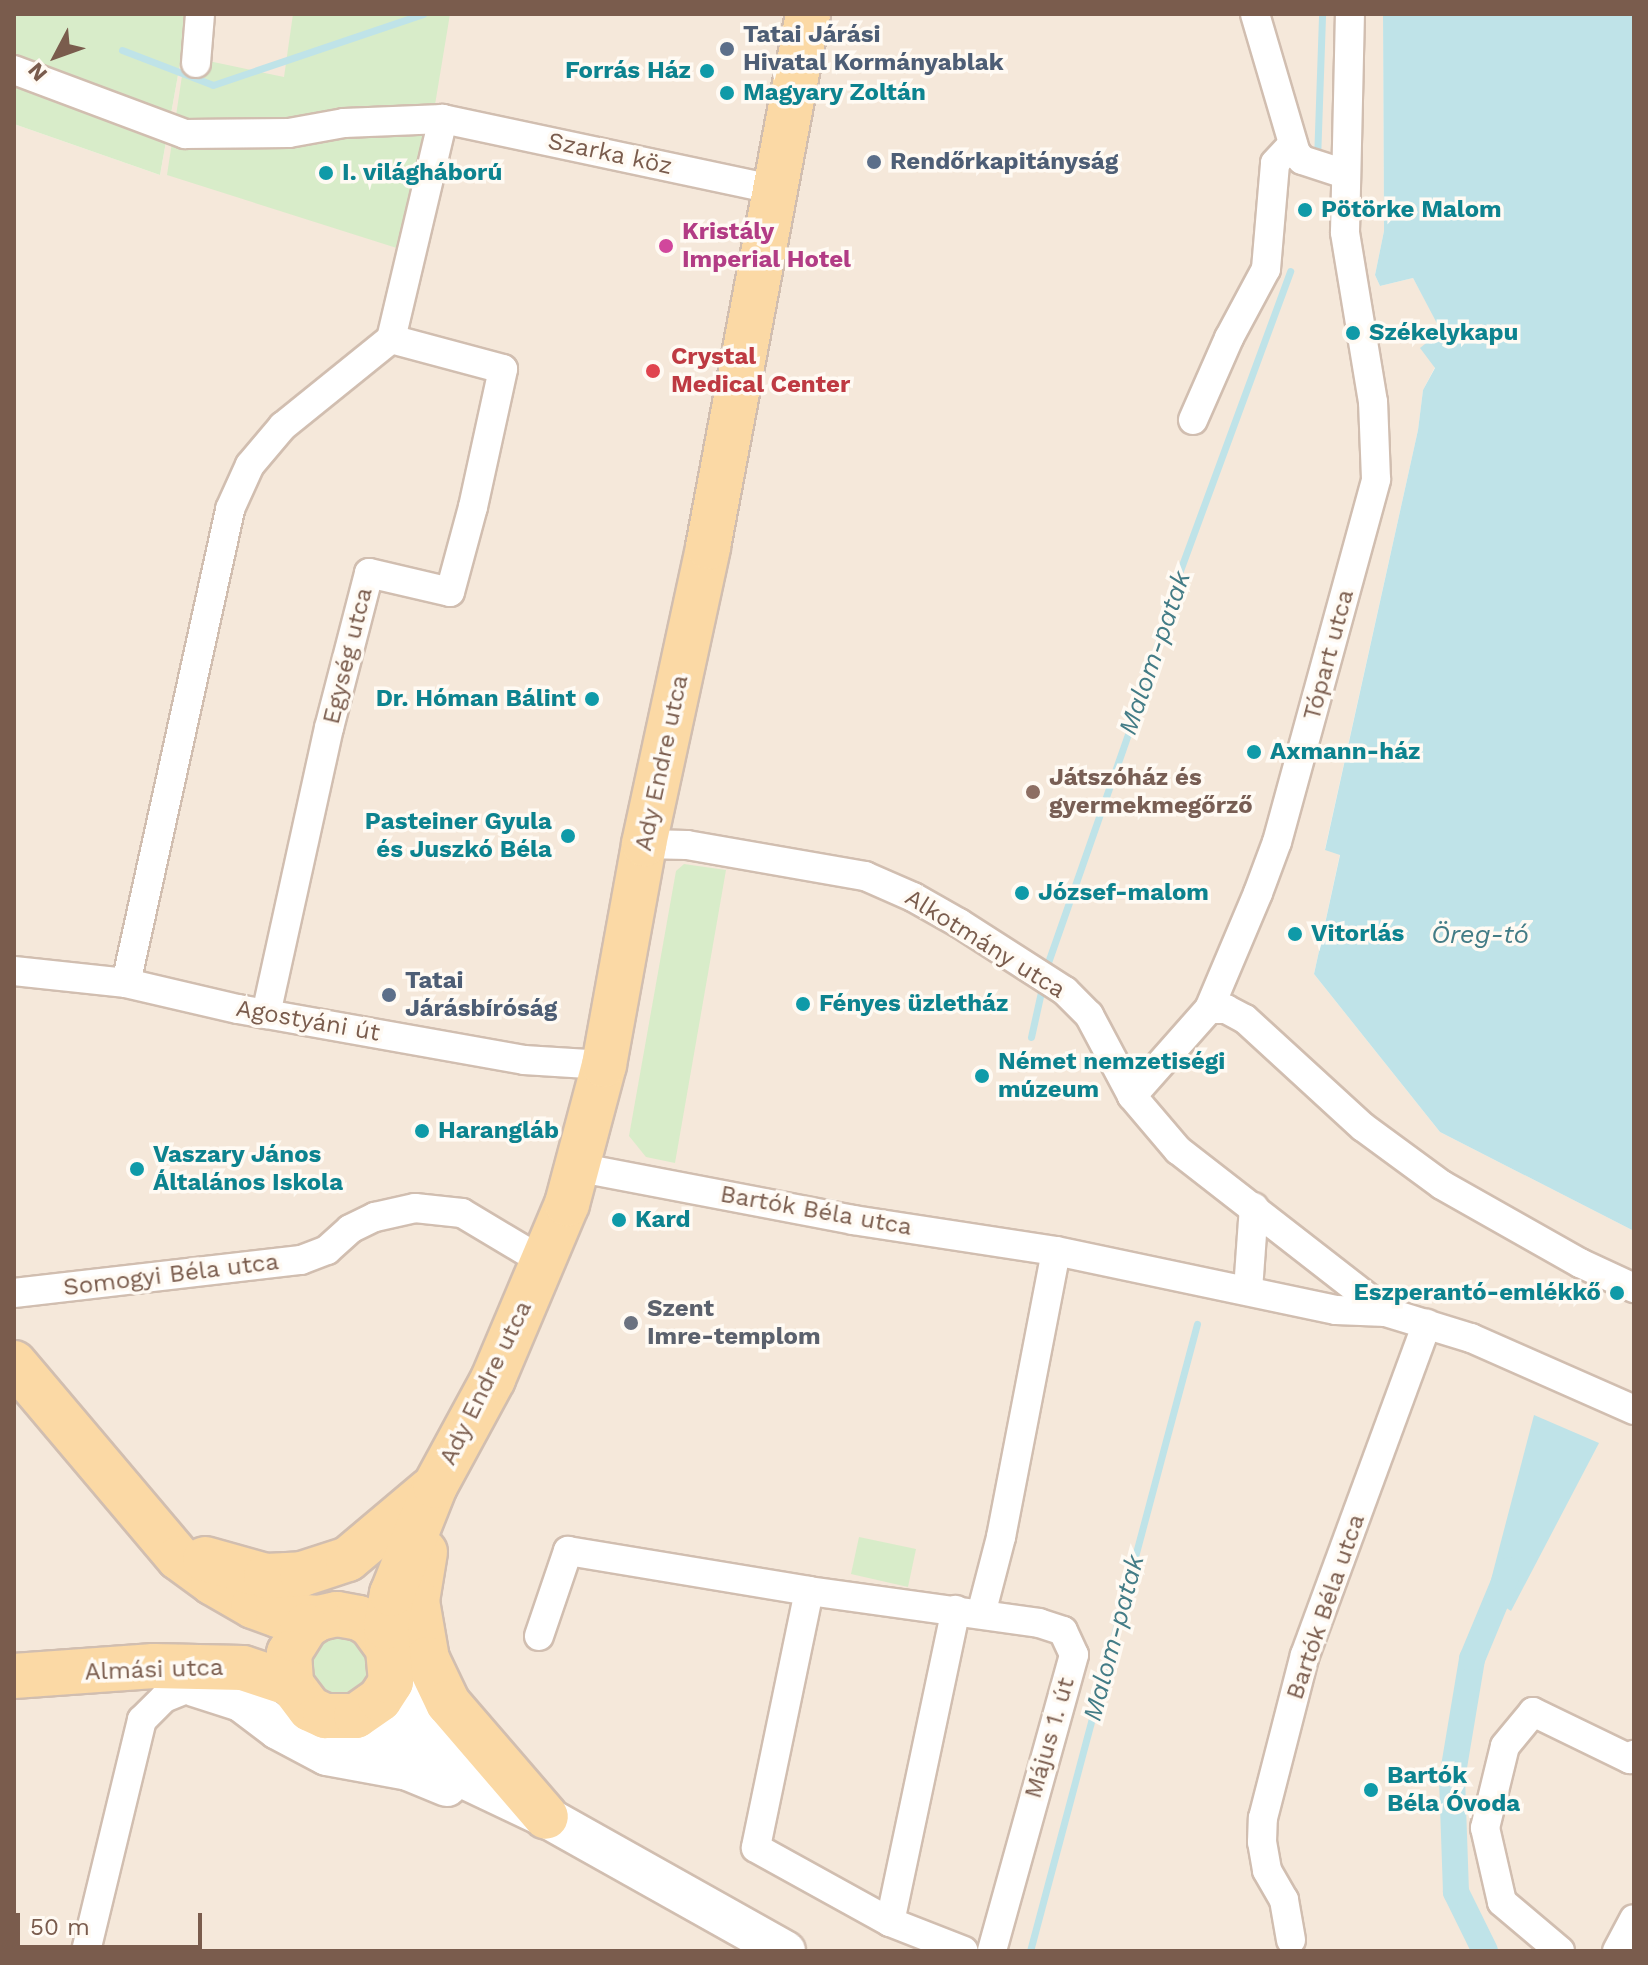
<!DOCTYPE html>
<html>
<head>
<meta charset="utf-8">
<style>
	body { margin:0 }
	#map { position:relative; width:1648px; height:1965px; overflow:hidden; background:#fdf6ec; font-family:"Work Sans",sans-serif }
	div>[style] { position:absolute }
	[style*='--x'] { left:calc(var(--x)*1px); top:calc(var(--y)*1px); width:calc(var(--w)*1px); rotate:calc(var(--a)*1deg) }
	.residential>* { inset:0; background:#f5e8da }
	.green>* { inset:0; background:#d8ecc9 }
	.round { border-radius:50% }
	.water>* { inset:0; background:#bfe3e8 }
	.stream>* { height:7px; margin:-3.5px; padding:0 3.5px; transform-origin:3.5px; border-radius:3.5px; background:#bfe3e8 }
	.canal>* { height:26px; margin:-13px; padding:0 13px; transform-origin:13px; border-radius:13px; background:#bfe3e8 }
	.roads { filter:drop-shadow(2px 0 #d1beb0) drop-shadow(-2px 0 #d1beb0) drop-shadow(0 2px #d1beb0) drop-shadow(0 -2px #d1beb0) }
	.street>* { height:28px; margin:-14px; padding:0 14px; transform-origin:14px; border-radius:14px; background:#fff }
	.secondary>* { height:40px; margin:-20px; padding:0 20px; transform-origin:20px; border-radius:20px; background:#fff }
	.primary>* { height:44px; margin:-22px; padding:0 22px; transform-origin:22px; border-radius:22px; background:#fbd9a5 }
	.dots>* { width:22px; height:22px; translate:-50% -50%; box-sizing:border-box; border:4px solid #fffaf3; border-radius:50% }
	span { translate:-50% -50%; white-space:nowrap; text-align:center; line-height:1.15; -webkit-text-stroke:7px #fffaf3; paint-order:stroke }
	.service-label { font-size:24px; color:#4e5e75; font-weight:700 }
	.left { translate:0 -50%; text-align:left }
	.culture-label { font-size:24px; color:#0d838f; font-weight:700 }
	.right { translate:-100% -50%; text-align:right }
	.street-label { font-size:24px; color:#7a5c4d }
	.hotel-label { font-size:24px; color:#b23c85; font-weight:700 }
	.health-label { font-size:24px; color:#be3a42; font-weight:700 }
	.education-label { font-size:24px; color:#785e54; font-weight:700 }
	.worship-label { font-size:24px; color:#5b616d; font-weight:700 }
	.water-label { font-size:26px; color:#437c86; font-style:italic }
	.frame { position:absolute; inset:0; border:16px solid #7a5c4d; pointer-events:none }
	.north { position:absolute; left:16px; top:16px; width:80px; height:80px; -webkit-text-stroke:6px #fffaf3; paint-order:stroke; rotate:229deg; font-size:22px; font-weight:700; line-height:32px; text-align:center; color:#7a5c4d }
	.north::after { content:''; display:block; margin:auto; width:28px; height:36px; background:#7a5c4d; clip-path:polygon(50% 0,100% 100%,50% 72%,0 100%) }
	.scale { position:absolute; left:16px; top:1913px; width:186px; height:36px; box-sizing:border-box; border:4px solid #7a5c4d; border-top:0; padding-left:10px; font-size:24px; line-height:28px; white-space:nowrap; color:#7a5c4d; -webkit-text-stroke:6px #fffaf3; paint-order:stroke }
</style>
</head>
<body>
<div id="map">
	<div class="residential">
		<i style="clip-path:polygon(189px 14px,1383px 14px,1384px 231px,1375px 275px,1380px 286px,1413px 278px,1442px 331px,1435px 367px,1423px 390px,1418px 430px,1325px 849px,1340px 854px,1314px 974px,1440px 1132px,1634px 1231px,1634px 1951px,14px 1951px,14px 124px,160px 175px)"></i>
	</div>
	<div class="green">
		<i style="clip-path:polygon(14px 14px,189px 14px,160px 175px,14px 124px)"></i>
		<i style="clip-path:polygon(293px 14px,450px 14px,431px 129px,403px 250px,167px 175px,185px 56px,284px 77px)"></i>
		<i style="clip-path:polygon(684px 864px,726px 870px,675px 1163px,646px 1157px,629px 1136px,676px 871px)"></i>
		<i style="clip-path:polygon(859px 1537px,916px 1549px,908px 1587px,851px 1574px)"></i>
		<i class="round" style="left:309px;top:1635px;width:62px;height:62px"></i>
	</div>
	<div class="water">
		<i style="clip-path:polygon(1383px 14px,1634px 14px,1634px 1231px,1440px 1132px,1314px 974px,1340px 855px,1325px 850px,1418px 430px,1423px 390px,1435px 368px,1420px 348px,1441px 331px,1413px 278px,1380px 286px,1375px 275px,1384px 231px)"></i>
		<i style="clip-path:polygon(1534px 1415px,1599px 1443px,1511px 1611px,1487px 1595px)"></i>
	</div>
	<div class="stream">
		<i style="--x:122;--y:50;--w:97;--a:21"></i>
		<i style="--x:213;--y:85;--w:222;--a:-18.7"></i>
		<i style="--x:1317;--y:160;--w:146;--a:-88"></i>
		<i style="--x:1045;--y:971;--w:299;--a:-70.7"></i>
		<i style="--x:1144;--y:689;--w:118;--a:-73.3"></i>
		<i style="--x:1178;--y:576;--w:325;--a:-69.8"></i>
		<i style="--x:1031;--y:1037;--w:55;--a:-77.5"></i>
		<i style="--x:1030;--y:1951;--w:649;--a:-75.09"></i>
	</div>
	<div class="canal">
		<i style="--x:1485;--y:1951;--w:66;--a:-116.2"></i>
		<i style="--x:1456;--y:1892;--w:113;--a:-92"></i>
		<i style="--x:1452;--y:1779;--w:122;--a:-80.5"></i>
		<i style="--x:1472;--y:1659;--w:96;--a:-67.4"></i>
	</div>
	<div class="roads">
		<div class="street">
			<i style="--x:1255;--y:14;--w:145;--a:73.6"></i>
			<i style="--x:1296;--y:153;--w:9;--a:49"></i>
			<i style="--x:1302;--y:160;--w:45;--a:18"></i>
			<i style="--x:196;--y:63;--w:49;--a:-85.3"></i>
			<i style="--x:14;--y:70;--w:183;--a:20.5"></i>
			<i style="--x:185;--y:134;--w:104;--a:-0.6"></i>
			<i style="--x:289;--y:133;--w:56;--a:-10.3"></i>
			<i style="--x:344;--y:123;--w:99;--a:-2.3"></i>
			<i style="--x:443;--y:119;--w:340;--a:12"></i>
			<i style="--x:1193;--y:420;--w:90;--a:-66.3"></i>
			<i style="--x:1229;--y:338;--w:78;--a:-61.8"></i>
			<i style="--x:1266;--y:269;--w:106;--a:-85.1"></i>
			<i style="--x:1275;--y:163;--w:26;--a:-47"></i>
			<i style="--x:644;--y:844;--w:43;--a:1.3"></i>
			<i style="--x:687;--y:845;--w:181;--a:9.9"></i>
			<i style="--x:865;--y:876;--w:52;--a:23.6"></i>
			<i style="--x:913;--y:897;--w:53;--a:29.5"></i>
			<i style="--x:959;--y:923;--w:126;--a:32.7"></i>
			<i style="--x:1065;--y:991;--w:34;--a:45"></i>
			<i style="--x:1089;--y:1015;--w:92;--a:62"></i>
			<i style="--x:1132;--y:1096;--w:71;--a:49.6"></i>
			<i style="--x:1178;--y:1150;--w:264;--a:37.9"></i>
			<i style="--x:14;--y:971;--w:113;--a:6.1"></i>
			<i style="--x:126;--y:983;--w:115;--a:13.1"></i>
			<i style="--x:238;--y:1009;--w:291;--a:10.1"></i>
			<i style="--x:524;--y:1060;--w:80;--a:3.6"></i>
			<i style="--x:126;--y:983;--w:485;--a:-77.6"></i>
			<i style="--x:230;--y:509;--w:48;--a:-65.6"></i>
			<i style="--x:250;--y:465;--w:51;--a:-49.8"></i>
			<i style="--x:283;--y:426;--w:139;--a:-38.9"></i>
			<i style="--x:391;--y:339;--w:226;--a:-76.7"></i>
			<i style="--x:1209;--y:1009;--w:17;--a:0"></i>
			<i style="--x:1226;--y:1009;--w:21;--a:28"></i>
			<i style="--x:1245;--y:1019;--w:160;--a:42.5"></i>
			<i style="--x:1363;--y:1127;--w:98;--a:36.3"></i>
			<i style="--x:1442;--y:1185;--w:159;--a:29.5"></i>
			<i style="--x:1580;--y:1263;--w:60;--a:24.8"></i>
			<i style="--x:266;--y:1014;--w:293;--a:-77.6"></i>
			<i style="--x:329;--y:728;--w:160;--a:-75.5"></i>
			<i style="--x:369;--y:573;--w:83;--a:13.2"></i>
			<i style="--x:450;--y:592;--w:88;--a:-74.9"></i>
			<i style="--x:473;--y:507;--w:141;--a:-77.7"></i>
			<i style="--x:503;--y:369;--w:116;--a:-165"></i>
			<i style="--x:1132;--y:1096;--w:116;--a:-48.5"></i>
			<i style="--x:1209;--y:1009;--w:126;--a:-67.1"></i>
			<i style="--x:1258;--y:893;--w:54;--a:-69.6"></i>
			<i style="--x:1277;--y:842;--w:376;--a:-74.7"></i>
			<i style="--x:1376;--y:479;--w:77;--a:-92.2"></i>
			<i style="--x:1373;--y:402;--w:172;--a:-99.4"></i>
			<i style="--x:1345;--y:232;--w:218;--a:-88.7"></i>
			<i style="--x:576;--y:1167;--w:282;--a:10.8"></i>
			<i style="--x:853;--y:1220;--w:205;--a:8.7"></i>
			<i style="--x:1056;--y:1251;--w:286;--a:11.9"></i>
			<i style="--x:1336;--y:1310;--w:50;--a:2.3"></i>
			<i style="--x:1386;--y:1312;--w:89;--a:17"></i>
			<i style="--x:1471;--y:1338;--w:178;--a:23.8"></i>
			<i style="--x:1248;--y:1290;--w:83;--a:-85.9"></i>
			<i style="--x:14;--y:1293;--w:289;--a:-6.6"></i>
			<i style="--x:301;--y:1260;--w:28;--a:-21"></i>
			<i style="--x:327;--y:1250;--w:31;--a:-42"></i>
			<i style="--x:350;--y:1229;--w:28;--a:-26"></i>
			<i style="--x:375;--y:1217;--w:41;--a:-12.7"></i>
			<i style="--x:415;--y:1208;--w:47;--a:6.1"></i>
			<i style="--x:462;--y:1213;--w:96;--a:30.9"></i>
			<i style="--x:809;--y:1591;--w:262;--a:101.7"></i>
			<i style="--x:756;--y:1848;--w:153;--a:28.9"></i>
			<i style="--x:890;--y:1922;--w:79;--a:21.4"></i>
			<i style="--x:981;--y:1614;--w:80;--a:-75.4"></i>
			<i style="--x:1001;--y:1537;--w:291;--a:-79.1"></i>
			<i style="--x:539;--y:1636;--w:90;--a:-71.2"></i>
			<i style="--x:568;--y:1551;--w:244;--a:9.4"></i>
			<i style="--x:809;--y:1591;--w:232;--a:7.9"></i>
			<i style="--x:1039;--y:1623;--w:25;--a:18"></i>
			<i style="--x:1063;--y:1631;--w:26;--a:65"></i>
			<i style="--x:1074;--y:1655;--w:307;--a:105.5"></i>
			<i style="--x:890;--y:1922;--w:319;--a:-78.1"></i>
			<i style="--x:1291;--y:1940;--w:41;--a:-99.9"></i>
			<i style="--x:1284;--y:1900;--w:34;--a:-120"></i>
			<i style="--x:1267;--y:1870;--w:28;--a:-100"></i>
			<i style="--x:1262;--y:1842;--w:24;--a:-88"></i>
			<i style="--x:1263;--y:1818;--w:168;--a:-75.6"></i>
			<i style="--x:1305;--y:1655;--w:353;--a:-69.8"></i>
			<i style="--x:86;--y:1951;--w:238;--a:-76.4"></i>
			<i style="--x:142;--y:1720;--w:31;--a:-45"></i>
			<i style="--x:164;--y:1698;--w:32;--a:-22"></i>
			<i style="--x:1560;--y:1951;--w:76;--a:-139.8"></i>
			<i style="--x:1502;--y:1902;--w:76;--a:-102.9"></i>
			<i style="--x:1485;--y:1828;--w:84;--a:-76.3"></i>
			<i style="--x:1505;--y:1746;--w:44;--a:-50.5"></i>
			<i style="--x:1533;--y:1712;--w:108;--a:25.9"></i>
			<i style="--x:1630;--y:1759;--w:6;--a:-45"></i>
			<i style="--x:1617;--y:1951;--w:36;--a:-62"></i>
		</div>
		<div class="secondary">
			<i style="--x:391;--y:1682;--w:46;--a:49.4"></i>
			<i style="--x:421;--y:1717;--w:68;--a:39.1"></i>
			<i style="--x:194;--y:1686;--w:49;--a:17.7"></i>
			<i style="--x:241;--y:1701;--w:46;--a:37.1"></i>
			<i style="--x:278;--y:1729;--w:55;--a:28"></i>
			<i style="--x:327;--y:1755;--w:82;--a:10.5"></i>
			<i style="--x:408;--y:1770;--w:42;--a:22.3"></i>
			<i style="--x:341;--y:1718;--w:34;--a:15"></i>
			<i style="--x:374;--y:1727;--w:30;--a:23"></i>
			<i style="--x:402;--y:1739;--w:78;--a:31.8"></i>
			<i style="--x:468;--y:1780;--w:86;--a:25.4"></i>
			<i style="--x:546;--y:1817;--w:274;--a:29.3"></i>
		</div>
		<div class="primary">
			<i style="--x:14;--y:1363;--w:255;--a:49.8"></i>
			<i style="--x:179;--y:1558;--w:42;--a:36.3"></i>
			<i style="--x:213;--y:1583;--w:46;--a:29.9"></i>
			<i style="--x:253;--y:1606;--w:27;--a:20"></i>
			<i style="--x:278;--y:1615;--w:41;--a:4.2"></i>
			<i style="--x:319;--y:1618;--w:18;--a:-13"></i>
			<i style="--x:337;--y:1614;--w:22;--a:10"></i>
			<i style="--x:359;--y:1618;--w:14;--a:30"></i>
			<i style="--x:371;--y:1625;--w:29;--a:54"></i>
			<i style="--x:425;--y:1552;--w:50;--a:99.3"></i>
			<i style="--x:417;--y:1601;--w:59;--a:80.2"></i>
			<i style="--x:427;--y:1659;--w:49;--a:64.5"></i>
			<i style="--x:448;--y:1703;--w:150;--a:49.3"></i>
			<i style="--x:205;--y:1559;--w:63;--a:15.6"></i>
			<i style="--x:266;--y:1576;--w:36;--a:-3"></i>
			<i style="--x:302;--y:1574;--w:48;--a:-18.1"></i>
			<i style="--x:348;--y:1559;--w:107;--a:-40.1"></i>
			<i style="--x:319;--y:1618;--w:15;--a:148"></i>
			<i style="--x:306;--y:1626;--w:32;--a:122"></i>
			<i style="--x:289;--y:1653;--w:31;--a:86"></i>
			<i style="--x:291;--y:1684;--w:31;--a:53"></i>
			<i style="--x:310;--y:1709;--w:17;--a:25"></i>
			<i style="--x:325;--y:1716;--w:31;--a:0"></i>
			<i style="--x:356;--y:1716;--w:29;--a:-35"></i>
			<i style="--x:380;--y:1699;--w:20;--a:-57"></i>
			<i style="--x:391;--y:1682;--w:55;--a:-95.2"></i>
			<i style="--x:386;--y:1627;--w:34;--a:-80"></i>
			<i style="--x:392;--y:1594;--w:116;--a:-68.3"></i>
			<i style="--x:435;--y:1486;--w:122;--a:-61.5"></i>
			<i style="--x:493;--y:1379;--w:190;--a:-67.1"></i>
			<i style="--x:567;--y:1204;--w:144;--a:-75.1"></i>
			<i style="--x:604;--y:1065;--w:225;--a:-79.7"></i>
			<i style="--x:644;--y:844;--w:304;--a:-77.8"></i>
			<i style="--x:708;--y:547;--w:542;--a:-79.37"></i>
			<i style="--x:14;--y:1676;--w:140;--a:-4.1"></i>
			<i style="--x:154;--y:1666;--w:89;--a:1.3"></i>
			<i style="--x:243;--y:1668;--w:51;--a:18.4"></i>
		</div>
	</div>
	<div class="dots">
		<i style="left:727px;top:49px;background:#5c6f8a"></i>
		<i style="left:707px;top:71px;background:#0f9aa8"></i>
		<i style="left:727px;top:93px;background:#0f9aa8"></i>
		<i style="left:874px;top:162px;background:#5c6f8a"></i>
		<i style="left:326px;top:173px;background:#0f9aa8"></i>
		<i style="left:1305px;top:210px;background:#0f9aa8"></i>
		<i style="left:666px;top:246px;background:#d1479c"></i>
		<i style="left:1353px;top:333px;background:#0f9aa8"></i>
		<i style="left:653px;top:371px;background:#e0444e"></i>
		<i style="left:592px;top:699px;background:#0f9aa8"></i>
		<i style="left:1254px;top:752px;background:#0f9aa8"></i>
		<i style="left:1033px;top:792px;background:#8d6e63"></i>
		<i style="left:568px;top:836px;background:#0f9aa8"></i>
		<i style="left:1022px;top:893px;background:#0f9aa8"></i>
		<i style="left:1295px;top:934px;background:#0f9aa8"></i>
		<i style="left:389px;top:995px;background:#5c6f8a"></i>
		<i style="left:803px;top:1004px;background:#0f9aa8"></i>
		<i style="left:982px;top:1076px;background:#0f9aa8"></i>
		<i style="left:422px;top:1131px;background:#0f9aa8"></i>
		<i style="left:137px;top:1169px;background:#0f9aa8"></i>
		<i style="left:619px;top:1220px;background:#0f9aa8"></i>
		<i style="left:1617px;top:1293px;background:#0f9aa8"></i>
		<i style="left:631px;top:1323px;background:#6b7280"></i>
		<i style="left:1371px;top:1790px;background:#0f9aa8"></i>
	</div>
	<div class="service-label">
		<span class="left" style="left:743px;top:49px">Tatai Járási<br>Hivatal Kormányablak</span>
		<span class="left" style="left:890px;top:162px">Rendőrkapitányság</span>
		<span class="left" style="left:405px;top:995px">Tatai<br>Járásbíróság</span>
	</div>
	<div class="culture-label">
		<span class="right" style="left:691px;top:71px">Forrás Ház</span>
		<span class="left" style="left:743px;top:93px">Magyary Zoltán</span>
		<span class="left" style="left:342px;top:173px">I. világháború</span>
		<span class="left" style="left:1321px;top:210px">Pötörke Malom</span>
		<span class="left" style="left:1369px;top:333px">Székelykapu</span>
		<span class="right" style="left:576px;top:699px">Dr. Hóman Bálint</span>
		<span class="left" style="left:1270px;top:752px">Axmann-ház</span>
		<span class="right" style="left:552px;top:836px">Pasteiner Gyula<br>és Juszkó Béla</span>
		<span class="left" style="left:1038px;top:893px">József-malom</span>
		<span class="left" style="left:1311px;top:934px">Vitorlás</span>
		<span class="left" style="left:819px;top:1004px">Fényes üzletház</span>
		<span class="left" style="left:998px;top:1076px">Német nemzetiségi<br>múzeum</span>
		<span class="left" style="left:438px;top:1131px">Harangláb</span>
		<span class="left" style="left:153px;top:1169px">Vaszary János<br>Általános Iskola</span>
		<span class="left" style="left:635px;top:1220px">Kard</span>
		<span class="right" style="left:1601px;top:1293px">Eszperantó-emlékkő</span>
		<span class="left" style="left:1387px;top:1790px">Bartók<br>Béla Óvoda</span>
	</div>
	<div class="street-label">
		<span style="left:610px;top:154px;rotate:12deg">Szarka köz</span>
		<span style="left:1329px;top:655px;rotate:-75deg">Tópart utca</span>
		<span style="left:348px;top:656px;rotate:-76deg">Egység utca</span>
		<span style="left:662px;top:763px;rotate:-78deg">Ady Endre utca</span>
		<span style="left:985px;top:944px;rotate:32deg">Alkotmány utca</span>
		<span style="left:308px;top:1021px;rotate:10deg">Agostyáni út</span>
		<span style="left:816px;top:1211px;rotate:10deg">Bartók Béla utca</span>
		<span style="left:171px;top:1275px;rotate:-7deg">Somogyi Béla utca</span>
		<span style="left:486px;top:1383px;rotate:-64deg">Ady Endre utca</span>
		<span style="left:1326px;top:1607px;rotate:-71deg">Bartók Béla utca</span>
		<span style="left:154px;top:1670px;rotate:-2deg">Almási utca</span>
		<span style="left:1050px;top:1738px;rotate:-74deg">Május 1. út</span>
	</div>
	<div class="hotel-label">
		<span class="left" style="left:682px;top:246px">Kristály<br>Imperial Hotel</span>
	</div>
	<div class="health-label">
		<span class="left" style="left:671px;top:371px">Crystal<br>Medical Center</span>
	</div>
	<div class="education-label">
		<span class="left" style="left:1049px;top:792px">Játszóház és<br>gyermekmegőrző</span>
	</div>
	<div class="worship-label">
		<span class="left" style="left:647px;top:1323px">Szent<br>Imre-templom</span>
	</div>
	<div class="water-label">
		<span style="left:1155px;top:653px;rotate:-71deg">Malom-patak</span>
		<span style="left:1480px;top:935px">Öreg-tó</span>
		<span style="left:1114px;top:1638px;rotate:-75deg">Malom-patak</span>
	</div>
	<div class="frame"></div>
	<div class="north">N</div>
	<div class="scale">50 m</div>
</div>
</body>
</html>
